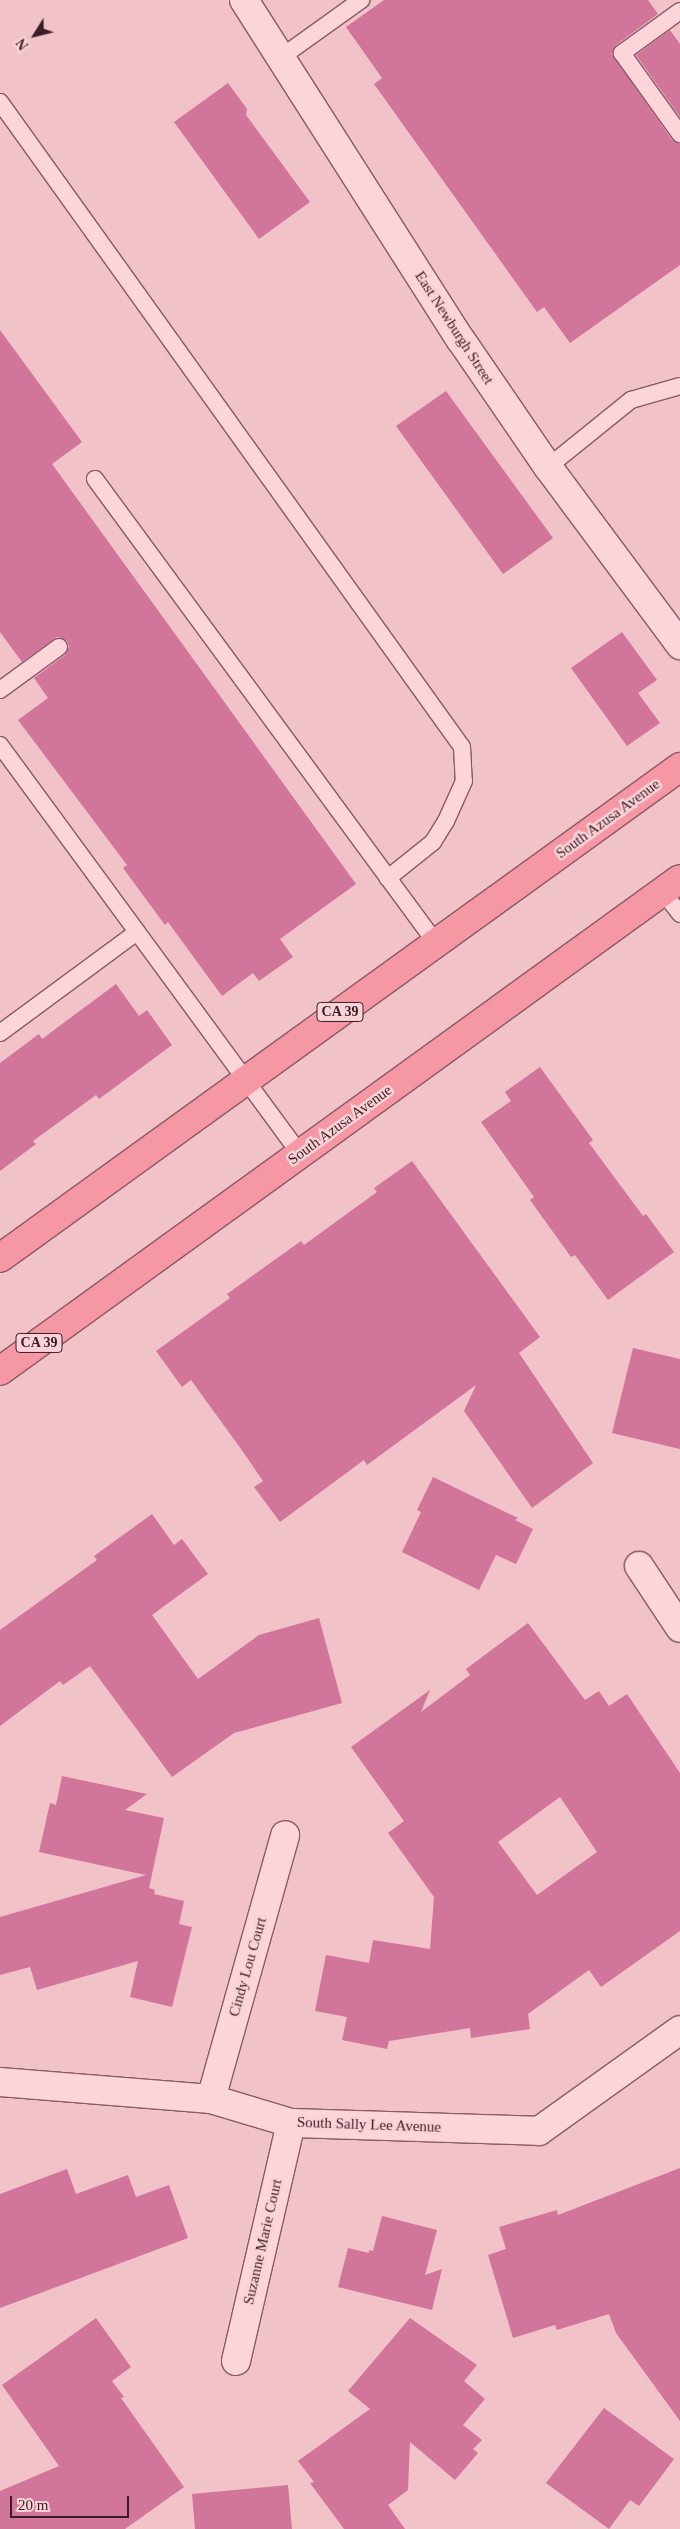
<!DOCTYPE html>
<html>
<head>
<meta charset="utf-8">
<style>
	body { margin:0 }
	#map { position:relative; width:680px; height:2529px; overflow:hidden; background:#f1c2c7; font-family:"Times New Roman",serif }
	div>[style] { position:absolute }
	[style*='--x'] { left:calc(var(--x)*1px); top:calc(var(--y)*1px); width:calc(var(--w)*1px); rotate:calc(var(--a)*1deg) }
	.building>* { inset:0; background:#d1759a }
	.roads { filter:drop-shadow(1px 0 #8c5867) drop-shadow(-1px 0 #8c5867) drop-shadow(0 1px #8c5867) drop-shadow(0 -1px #8c5867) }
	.lane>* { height:16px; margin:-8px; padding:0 8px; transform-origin:8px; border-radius:8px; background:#fbd5da }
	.street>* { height:28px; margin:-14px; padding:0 14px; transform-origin:14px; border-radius:14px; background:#fbd5da }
	.primary>* { height:28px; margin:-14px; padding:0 14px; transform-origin:14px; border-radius:14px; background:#f697a4 }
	span { translate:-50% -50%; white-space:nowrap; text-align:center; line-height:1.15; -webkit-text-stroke:5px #f8d2d6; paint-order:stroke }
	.shield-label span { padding:1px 4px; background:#f8d2d6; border:1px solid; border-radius:4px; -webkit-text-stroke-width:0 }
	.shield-label { font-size:14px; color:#3b1d27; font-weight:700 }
	.street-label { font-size:15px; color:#3b1d27 }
	.north { position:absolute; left:10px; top:10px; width:50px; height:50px; -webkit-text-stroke:4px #f8d2d6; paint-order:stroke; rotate:234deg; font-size:14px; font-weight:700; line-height:20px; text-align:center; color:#3b1d27 }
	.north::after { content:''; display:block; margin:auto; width:18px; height:22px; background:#3b1d27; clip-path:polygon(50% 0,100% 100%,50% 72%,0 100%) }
	.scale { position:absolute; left:10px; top:2496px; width:119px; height:22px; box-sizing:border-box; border:2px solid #3b1d27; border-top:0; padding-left:6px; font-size:15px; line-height:18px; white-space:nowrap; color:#3b1d27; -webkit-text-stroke:4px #f8d2d6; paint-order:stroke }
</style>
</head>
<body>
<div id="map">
	<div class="building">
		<i style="clip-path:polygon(384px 0,648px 0,658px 14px,616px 45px,612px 54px,672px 140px,680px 144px,680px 265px,570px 343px,544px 307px,537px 312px,374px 84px,382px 78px,346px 27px)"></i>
		<i style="clip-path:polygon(670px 30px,680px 44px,680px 117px,636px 55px)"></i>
		<i style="clip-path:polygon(228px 83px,247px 109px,246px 115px,310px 202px,259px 239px,174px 122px)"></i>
		<i style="clip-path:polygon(0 330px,82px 442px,52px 464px,356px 884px,280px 939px,293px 957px,259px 981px,253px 973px,222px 996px,168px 922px,165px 925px,123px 868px,127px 865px,18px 720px,48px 698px,34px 678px,65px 655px,69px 646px,67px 641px,57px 637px,22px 662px,0 632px)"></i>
		<i style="clip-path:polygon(446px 391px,553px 538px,503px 574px,396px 426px)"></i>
		<i style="clip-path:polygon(622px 632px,657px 680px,638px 693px,660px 723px,627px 746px,571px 668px)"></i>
		<i style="clip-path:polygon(116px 984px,139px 1016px,147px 1010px,172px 1045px,99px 1099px,96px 1095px,33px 1141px,36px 1144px,0 1171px,0 1063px,39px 1034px,42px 1039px)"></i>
		<i style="clip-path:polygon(540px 1067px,593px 1140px,589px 1143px,643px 1216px,646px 1214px,674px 1252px,608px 1300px,575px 1255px,571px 1257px,530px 1200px,534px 1197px,481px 1122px,511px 1101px,505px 1092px)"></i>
		<i style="clip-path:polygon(412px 1161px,540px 1337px,519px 1353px,593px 1463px,532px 1508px,464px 1411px,476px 1385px,367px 1465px,364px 1460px,280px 1522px,254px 1487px,263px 1481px,241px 1449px,191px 1380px,182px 1387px,156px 1351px,230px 1298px,227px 1294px,301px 1241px,304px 1245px,377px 1192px,374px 1188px)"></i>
		<i style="clip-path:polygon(633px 1348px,680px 1359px,680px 1449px,612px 1433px)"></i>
		<i style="clip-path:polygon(433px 1477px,518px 1518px,515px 1520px,533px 1529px,516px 1564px,496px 1555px,479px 1590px,402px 1552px,421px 1512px,417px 1510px)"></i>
		<i style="clip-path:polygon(152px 1514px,174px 1545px,182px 1539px,208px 1574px,152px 1615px,198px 1679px,259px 1635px,319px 1618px,342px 1703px,234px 1733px,172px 1777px,90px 1666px,63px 1685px,60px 1681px,0 1726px,0 1630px,97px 1560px,94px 1556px)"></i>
		<i style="clip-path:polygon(evenodd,528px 1623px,585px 1700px,599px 1691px,609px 1706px,627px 1694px,680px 1773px,680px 1931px,601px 1987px,589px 1970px,528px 2014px,530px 2029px,471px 2038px,470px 2028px,389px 2041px,387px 2049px,342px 2040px,347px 2017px,315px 2011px,326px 1955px,369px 1963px,373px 1940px,430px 1949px,434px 1897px,388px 1833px,404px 1821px,351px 1747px,430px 1690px,421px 1712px,470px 1675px,466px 1669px,528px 1623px,560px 1797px,597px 1852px,537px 1895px,498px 1842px,560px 1797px)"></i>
		<i style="clip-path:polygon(62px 1776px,147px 1794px,125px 1810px,164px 1818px,149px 1888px,155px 1890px,154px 1894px,184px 1901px,179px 1924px,192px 1927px,172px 2007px,130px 1997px,138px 1961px,37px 1990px,30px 1967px,0 1975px,0 1917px,146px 1875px,39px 1852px,50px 1803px,56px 1805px)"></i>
		<i style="clip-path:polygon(680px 2168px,680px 2421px,616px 2333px,609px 2314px,557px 2330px,555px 2325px,513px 2338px,488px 2255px,506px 2249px,499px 2227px,557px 2210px,558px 2215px)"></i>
		<i style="clip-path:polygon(67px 2169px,76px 2194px,128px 2175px,136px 2197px,169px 2185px,188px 2238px,0 2308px,0 2194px)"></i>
		<i style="clip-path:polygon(382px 2216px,437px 2230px,425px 2275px,442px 2269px,432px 2310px,338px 2287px,348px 2248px,369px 2253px,369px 2250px,373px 2251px)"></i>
		<i style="clip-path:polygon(96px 2318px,131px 2367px,112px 2381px,124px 2397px,121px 2398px,184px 2487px,125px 2529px,0 2529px,0 2491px,59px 2466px,2px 2385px)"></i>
		<i style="clip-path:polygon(410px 2318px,477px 2365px,464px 2381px,485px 2399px,463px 2425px,482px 2440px,473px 2449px,478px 2453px,455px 2480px,410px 2442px,408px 2490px,388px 2505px,405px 2529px,344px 2529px,310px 2483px,314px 2482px,298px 2461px,370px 2409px,348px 2391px)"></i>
		<i style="clip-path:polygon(604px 2408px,674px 2459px,639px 2506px,630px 2500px,609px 2529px,546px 2483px)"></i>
		<i style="clip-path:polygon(288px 2485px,292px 2529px,195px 2529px,192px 2494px)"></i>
	</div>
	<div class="roads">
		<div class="lane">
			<i style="--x:680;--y:11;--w:72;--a:144.1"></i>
			<i style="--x:622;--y:53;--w:100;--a:54.4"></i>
			<i style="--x:280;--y:58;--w:100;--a:-35.6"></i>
			<i style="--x:0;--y:102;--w:793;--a:54.39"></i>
			<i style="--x:462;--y:747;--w:34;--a:87"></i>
			<i style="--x:464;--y:781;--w:44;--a:114.2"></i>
			<i style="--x:446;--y:821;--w:25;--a:122"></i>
			<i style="--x:433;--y:842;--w:58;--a:141.3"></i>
			<i style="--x:548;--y:467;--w:107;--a:-38.9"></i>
			<i style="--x:631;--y:400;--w:51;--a:-15.9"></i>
			<i style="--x:95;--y:479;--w:576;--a:53.69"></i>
			<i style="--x:0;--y:690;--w:73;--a:-36.1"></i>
			<i style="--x:0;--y:745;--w:507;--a:53.74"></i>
			<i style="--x:663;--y:892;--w:28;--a:52"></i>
			<i style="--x:0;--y:1033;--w:170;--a:-36.4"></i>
		</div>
		<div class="street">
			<i style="--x:244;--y:0;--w:403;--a:57.5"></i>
			<i style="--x:461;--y:340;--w:154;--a:55.6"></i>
			<i style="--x:548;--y:467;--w:222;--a:53.4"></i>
			<i style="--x:639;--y:1566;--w:74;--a:56.5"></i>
			<i style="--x:0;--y:2082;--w:212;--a:4.6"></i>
			<i style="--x:211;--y:2099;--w:84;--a:16.7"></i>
			<i style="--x:291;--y:2123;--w:248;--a:1.8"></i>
			<i style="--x:539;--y:2131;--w:173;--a:-35.6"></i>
			<i style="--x:211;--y:2099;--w:274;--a:-74.3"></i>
			<i style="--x:236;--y:2361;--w:244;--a:-77"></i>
		</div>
		<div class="primary">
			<i style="--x:0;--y:1258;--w:839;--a:-35.83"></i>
			<i style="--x:0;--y:1371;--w:839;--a:-35.89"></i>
		</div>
	</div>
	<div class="shield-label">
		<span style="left:340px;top:1012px">CA 39</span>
		<span style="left:39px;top:1343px">CA 39</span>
	</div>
	<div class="street-label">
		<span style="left:454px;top:328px;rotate:57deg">East Newburgh Street</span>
		<span style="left:608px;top:819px;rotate:-36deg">South Azusa Avenue</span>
		<span style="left:340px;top:1125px;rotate:-36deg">South Azusa Avenue</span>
		<span style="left:248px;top:1967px;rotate:-74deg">Cindy Lou Court</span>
		<span style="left:369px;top:2125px;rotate:2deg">South Sally Lee Avenue</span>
		<span style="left:263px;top:2242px;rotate:-77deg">Suzanne Marie Court</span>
	</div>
	<div class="north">N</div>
	<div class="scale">20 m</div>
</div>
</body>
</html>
